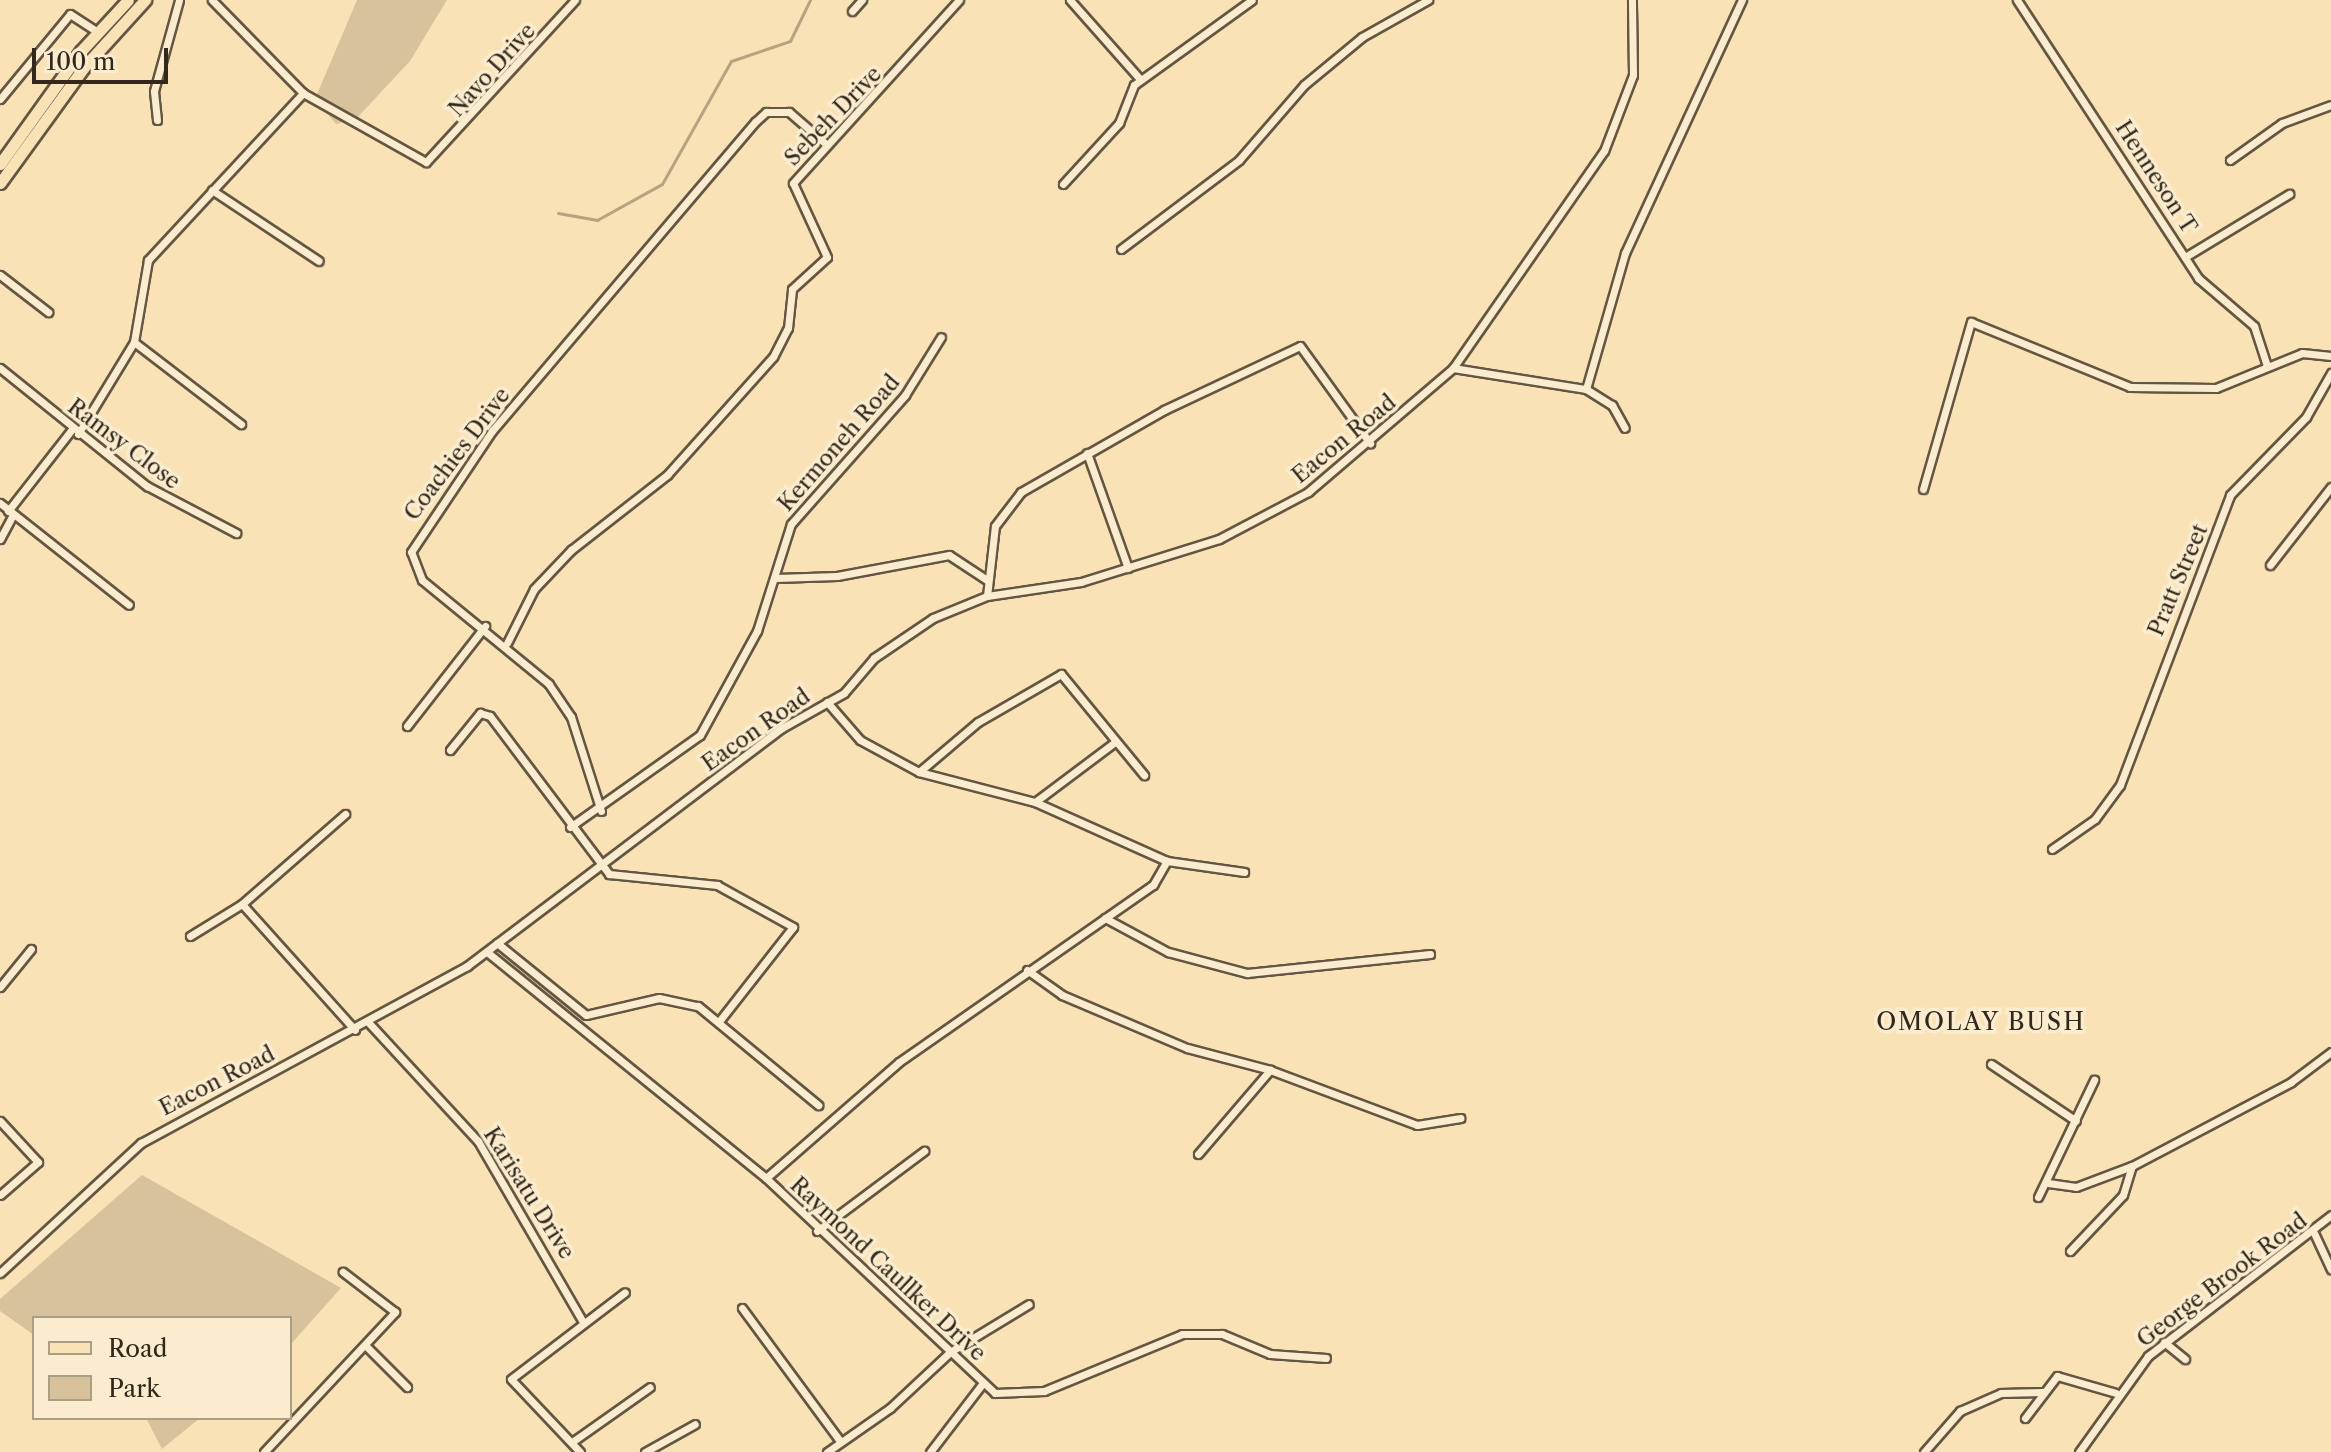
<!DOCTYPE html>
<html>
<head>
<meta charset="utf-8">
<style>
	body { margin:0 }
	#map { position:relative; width:2331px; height:1452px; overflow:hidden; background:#f9e2b5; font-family:"Libre Caslon Text",serif }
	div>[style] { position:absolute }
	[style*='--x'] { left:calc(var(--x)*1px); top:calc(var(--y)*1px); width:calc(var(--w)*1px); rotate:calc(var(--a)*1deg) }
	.green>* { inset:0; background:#d7c29b }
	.stream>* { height:3px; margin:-1.5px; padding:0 1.5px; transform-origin:1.5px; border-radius:1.5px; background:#b5a381 }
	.roads { filter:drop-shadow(2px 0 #645642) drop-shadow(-2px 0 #645642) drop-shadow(0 2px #645642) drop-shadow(0 -2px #645642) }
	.street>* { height:7px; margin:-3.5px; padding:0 3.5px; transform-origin:3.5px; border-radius:3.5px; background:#fbeccf }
	.primary>* { height:11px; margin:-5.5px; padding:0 5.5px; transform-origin:5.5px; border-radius:5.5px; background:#f9e2b5 }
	span { translate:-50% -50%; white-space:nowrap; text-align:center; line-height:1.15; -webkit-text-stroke:7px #fbeccf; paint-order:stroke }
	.street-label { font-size:22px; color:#32281b }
	.neighbourhood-label { font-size:24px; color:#32281b; letter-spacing:2px }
	.legend { position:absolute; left:32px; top:1316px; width:260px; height:104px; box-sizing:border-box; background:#fbeccf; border:2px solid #ab9e87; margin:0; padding:10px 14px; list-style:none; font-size:24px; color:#32281b }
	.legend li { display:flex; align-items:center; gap:16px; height:40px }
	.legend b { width:40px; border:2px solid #ab9e87 }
	.scale { position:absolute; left:32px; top:48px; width:136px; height:36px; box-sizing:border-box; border:4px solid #32281b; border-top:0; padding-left:10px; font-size:24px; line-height:28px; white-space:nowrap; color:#32281b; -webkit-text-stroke:6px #fbeccf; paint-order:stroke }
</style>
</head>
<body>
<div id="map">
	<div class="green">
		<i style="clip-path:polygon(357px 0,447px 0,410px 61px,356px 119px,336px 124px,315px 99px)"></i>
		<i style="clip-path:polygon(142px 1175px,341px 1288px,290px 1345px,290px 1318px,34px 1318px,34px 1335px,0 1311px,0 1299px)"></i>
		<i style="clip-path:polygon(146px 1418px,200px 1418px,162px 1449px)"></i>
	</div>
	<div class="stream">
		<i style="--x:558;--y:213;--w:40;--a:10"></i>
		<i style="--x:597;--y:220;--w:74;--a:-29"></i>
		<i style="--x:662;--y:184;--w:141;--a:-60.7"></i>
		<i style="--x:731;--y:61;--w:62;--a:-18.7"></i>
		<i style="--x:790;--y:41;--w:46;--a:-64"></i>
	</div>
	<div class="roads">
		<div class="street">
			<i style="--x:212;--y:0;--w:130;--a:45.6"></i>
			<i style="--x:303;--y:93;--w:141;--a:29.3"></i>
			<i style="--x:426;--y:162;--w:220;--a:-47.4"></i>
			<i style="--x:1070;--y:0;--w:106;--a:48.5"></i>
			<i style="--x:2017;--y:0;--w:332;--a:56.9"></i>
			<i style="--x:2198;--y:278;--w:74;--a:40.6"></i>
			<i style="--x:2254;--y:326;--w:42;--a:72"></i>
			<i style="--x:852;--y:11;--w:15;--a:-48"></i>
			<i style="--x:0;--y:99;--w:110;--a:-50.5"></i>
			<i style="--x:70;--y:14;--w:33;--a:33"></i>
			<i style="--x:157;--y:120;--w:29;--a:-96"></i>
			<i style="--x:154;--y:91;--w:94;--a:-74.6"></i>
			<i style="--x:2230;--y:160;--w:64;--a:-35.4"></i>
			<i style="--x:2282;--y:123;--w:52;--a:-20.2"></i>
			<i style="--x:1063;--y:184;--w:83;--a:-47.4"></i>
			<i style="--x:1119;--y:123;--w:41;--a:-68.5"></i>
			<i style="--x:1134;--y:85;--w:145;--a:-35.8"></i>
			<i style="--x:212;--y:190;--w:128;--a:33.6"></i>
			<i style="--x:1121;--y:249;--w:148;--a:-37"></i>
			<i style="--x:1239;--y:160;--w:99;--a:-49.1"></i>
			<i style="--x:1304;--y:85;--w:75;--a:-39.6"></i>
			<i style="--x:1362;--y:37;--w:76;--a:-29.3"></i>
			<i style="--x:2185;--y:257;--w:122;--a:-31.2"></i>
			<i style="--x:0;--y:275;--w:61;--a:37.6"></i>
			<i style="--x:134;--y:342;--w:135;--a:37.5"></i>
			<i style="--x:0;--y:368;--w:189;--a:38.8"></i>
			<i style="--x:147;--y:486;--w:101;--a:27.8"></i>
			<i style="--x:1453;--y:368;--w:135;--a:9"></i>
			<i style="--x:1586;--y:389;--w:31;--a:32"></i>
			<i style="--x:1612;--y:405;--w:26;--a:61"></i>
			<i style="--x:1586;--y:389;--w:141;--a:-74"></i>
			<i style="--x:1625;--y:253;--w:279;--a:-65.2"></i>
			<i style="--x:78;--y:434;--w:108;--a:-58.7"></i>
			<i style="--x:134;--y:342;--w:83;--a:-80.3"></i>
			<i style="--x:148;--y:260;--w:228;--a:-47.1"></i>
			<i style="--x:1087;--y:453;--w:122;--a:70.4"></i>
			<i style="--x:1923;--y:489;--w:174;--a:-74"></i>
			<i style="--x:1971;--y:322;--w:172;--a:22.2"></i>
			<i style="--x:2130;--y:387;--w:86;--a:0.7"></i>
			<i style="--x:2216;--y:388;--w:93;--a:-22.1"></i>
			<i style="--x:2302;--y:353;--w:29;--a:6"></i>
			<i style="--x:0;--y:503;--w:164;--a:38.3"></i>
			<i style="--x:8;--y:511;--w:104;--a:-52"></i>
			<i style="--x:0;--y:539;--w:26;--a:-62"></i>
			<i style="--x:2270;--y:565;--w:99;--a:-52"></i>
			<i style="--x:776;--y:578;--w:61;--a:-1.9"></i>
			<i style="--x:837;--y:576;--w:114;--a:-10.6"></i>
			<i style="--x:949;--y:555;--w:45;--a:33.3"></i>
			<i style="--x:987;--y:596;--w:70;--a:-83.5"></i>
			<i style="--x:995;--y:526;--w:43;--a:-52.6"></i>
			<i style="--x:1021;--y:492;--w:165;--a:-29.8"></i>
			<i style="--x:1164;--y:410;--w:150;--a:-25.2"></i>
			<i style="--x:1300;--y:346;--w:120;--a:54.2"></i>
			<i style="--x:507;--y:643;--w:60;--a:-63.4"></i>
			<i style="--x:534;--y:589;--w:54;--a:-46.5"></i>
			<i style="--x:571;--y:550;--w:122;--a:-38"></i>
			<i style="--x:667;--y:475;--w:159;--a:-48.1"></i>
			<i style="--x:773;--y:357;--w:33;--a:-63"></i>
			<i style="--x:788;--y:328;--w:39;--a:-84"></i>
			<i style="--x:792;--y:289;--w:47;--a:-42.4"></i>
			<i style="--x:827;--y:257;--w:81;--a:-114.7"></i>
			<i style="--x:793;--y:183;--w:247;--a:-47.8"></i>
			<i style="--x:827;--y:702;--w:50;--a:49"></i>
			<i style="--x:860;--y:740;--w:67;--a:28.5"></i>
			<i style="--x:919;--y:772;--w:120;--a:14.5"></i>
			<i style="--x:1035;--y:802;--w:145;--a:24.1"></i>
			<i style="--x:1167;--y:861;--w:78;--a:8.1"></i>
			<i style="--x:407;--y:726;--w:127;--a:-52"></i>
			<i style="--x:450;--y:750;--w:48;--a:-51"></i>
			<i style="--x:480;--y:713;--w:10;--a:17"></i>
			<i style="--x:490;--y:716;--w:198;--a:53"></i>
			<i style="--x:609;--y:874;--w:109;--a:5.8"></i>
			<i style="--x:717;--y:885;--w:87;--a:28.9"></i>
			<i style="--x:793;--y:927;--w:118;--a:128.1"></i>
			<i style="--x:919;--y:772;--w:77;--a:-40.3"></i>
			<i style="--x:978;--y:722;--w:96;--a:-30"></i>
			<i style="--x:1061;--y:674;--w:131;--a:50.6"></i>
			<i style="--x:1035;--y:802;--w:100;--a:-36.9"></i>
			<i style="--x:601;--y:811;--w:99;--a:-107.7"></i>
			<i style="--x:571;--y:717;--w:40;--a:-124"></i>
			<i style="--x:549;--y:684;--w:164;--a:-140.7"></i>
			<i style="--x:422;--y:580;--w:30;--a:-111"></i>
			<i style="--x:411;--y:552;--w:146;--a:-56.2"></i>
			<i style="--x:492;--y:431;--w:406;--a:-49.6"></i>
			<i style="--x:755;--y:122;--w:15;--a:-42"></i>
			<i style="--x:766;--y:112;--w:23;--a:0"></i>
			<i style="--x:789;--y:112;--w:49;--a:40.9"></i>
			<i style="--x:570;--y:827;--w:159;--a:-35.3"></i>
			<i style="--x:700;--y:735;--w:119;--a:-61.3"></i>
			<i style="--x:757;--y:631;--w:112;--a:-72.4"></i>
			<i style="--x:791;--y:524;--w:172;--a:-48.5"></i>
			<i style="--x:905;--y:395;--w:68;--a:-58.2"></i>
			<i style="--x:2052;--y:849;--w:52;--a:-34.9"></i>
			<i style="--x:2095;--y:819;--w:42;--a:-53.7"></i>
			<i style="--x:2120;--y:785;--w:310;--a:-69.2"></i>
			<i style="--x:2230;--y:495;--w:109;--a:-45.7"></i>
			<i style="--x:2306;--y:417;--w:51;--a:-60.4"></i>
			<i style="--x:242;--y:904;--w:169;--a:48.1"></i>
			<i style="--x:1105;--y:918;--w:72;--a:28.4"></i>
			<i style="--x:1168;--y:952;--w:82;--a:14.9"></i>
			<i style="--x:1247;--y:973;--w:184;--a:-5.9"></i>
			<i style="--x:190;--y:936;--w:61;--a:-31.6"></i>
			<i style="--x:242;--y:904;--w:137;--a:-41.1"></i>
			<i style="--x:497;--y:943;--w:114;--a:39"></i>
			<i style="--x:586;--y:1015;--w:75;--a:-13.1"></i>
			<i style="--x:659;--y:998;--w:40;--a:12"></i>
			<i style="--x:698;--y:1006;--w:156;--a:39.5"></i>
			<i style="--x:487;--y:952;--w:359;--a:39"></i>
			<i style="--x:766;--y:1178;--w:314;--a:43.2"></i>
			<i style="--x:995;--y:1393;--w:49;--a:-2.3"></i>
			<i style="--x:1044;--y:1391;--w:149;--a:-22.4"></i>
			<i style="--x:1182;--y:1334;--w:40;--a:0"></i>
			<i style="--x:1222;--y:1334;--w:52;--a:22.6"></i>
			<i style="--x:1270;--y:1354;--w:56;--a:4.1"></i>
			<i style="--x:1027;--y:970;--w:43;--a:35.5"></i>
			<i style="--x:1062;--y:995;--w:136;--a:23"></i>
			<i style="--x:1187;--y:1048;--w:86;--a:14.8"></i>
			<i style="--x:1270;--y:1070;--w:157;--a:20.5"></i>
			<i style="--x:1417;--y:1125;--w:44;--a:-9.2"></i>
			<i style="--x:0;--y:987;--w:49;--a:-50.8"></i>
			<i style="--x:368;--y:1022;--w:162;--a:47.3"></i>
			<i style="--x:478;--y:1141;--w:209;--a:59.9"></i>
			<i style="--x:1991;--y:1064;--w:102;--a:33.8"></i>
			<i style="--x:0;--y:1121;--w:56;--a:47.2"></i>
			<i style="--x:38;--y:1162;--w:50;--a:139"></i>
			<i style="--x:1198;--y:1154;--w:111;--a:-49.4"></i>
			<i style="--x:766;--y:1178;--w:176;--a:-41.1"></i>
			<i style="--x:899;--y:1062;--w:310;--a:-34.9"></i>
			<i style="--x:1153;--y:885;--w:28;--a:-60"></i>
			<i style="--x:2048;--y:1183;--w:28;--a:8"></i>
			<i style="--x:2076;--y:1187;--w:60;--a:-20.6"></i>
			<i style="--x:2132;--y:1166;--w:180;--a:-27.8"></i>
			<i style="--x:2291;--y:1082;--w:50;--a:-36.9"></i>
			<i style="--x:2038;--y:1197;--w:130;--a:-64.4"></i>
			<i style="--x:817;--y:1231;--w:134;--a:-36.8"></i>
			<i style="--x:2314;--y:1233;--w:40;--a:65"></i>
			<i style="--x:2070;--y:1251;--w:77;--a:-46.6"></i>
			<i style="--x:2123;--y:1195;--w:30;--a:-73"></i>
			<i style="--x:0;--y:1273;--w:192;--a:-42.7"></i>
			<i style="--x:141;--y:1143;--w:371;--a:-28.5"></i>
			<i style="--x:467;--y:966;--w:395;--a:-37.1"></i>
			<i style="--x:782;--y:728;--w:71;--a:-29.4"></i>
			<i style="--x:844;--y:693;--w:46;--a:-49.4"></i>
			<i style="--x:874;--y:658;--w:71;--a:-34.1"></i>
			<i style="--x:933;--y:618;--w:58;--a:-22.2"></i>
			<i style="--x:987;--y:596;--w:95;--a:-8.5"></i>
			<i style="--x:1081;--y:582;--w:145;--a:-17.3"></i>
			<i style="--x:1219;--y:539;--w:101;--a:-27.8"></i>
			<i style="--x:1308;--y:492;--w:191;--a:-40.5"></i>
			<i style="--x:1453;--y:368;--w:264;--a:-55.2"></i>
			<i style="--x:1604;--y:151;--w:81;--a:-69.1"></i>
			<i style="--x:1633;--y:75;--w:75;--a:-90.8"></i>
			<i style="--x:742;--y:1308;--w:165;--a:53.6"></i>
			<i style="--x:2164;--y:1342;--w:27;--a:39"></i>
			<i style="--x:366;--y:1346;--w:58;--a:45"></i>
			<i style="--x:2025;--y:1418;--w:53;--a:-52.7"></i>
			<i style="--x:2057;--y:1376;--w:61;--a:16.1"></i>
			<i style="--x:572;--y:1442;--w:95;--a:-35.2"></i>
			<i style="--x:264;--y:1452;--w:192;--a:-46.9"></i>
			<i style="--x:395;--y:1312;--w:66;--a:-142.4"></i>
			<i style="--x:580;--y:1452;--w:100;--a:-133.4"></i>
			<i style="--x:511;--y:1379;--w:143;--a:-37.3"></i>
			<i style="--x:645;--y:1452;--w:57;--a:-29.2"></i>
			<i style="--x:827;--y:1452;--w:77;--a:-34.9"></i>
			<i style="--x:890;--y:1408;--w:82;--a:-43"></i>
			<i style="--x:950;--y:1352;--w:92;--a:-31.3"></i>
			<i style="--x:930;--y:1452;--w:87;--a:-52.5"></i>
			<i style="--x:1924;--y:1452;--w:55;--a:-48.7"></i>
			<i style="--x:1960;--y:1411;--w:45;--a:-23.7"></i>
			<i style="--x:2001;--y:1393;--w:41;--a:-1.4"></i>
			<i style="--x:2079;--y:1452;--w:118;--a:-54.3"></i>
			<i style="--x:2148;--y:1356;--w:231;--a:-37.6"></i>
		</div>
		<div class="primary">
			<i style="--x:0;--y:164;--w:139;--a:-54.4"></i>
			<i style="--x:81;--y:51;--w:69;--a:-47.3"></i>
			<i style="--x:0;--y:183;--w:143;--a:-54.1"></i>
			<i style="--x:84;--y:67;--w:91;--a:-47.7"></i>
		</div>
	</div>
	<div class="street-label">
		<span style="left:492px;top:70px;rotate:-48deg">Navo Drive</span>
		<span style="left:833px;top:116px;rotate:-46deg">Sebeh Drive</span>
		<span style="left:2156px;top:177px;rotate:57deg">Henneson T</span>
		<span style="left:1344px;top:439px;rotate:-39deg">Eacon Road</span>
		<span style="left:839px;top:443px;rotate:-49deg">Kermoneh Road</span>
		<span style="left:124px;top:444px;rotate:37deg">Ramsy Close</span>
		<span style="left:457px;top:454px;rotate:-53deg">Coachies Drive</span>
		<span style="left:2178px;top:580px;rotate:-67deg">Pratt Street</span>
		<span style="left:756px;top:730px;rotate:-35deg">Eacon Road</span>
		<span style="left:217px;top:1081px;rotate:-27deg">Eacon Road</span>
		<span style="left:529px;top:1193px;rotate:58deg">Karisatu Drive</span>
		<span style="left:888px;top:1269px;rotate:43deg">Raymond Caullker Drive</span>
		<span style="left:2222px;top:1280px;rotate:-37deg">George Brook Road</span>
	</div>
	<div class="neighbourhood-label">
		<span style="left:1981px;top:1022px">OMOLAY BUSH</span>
	</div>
	<ul class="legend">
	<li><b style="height:10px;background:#f9e2b5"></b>Road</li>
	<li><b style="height:22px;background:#d7c29b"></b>Park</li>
	</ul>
	<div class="scale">100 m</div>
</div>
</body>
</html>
